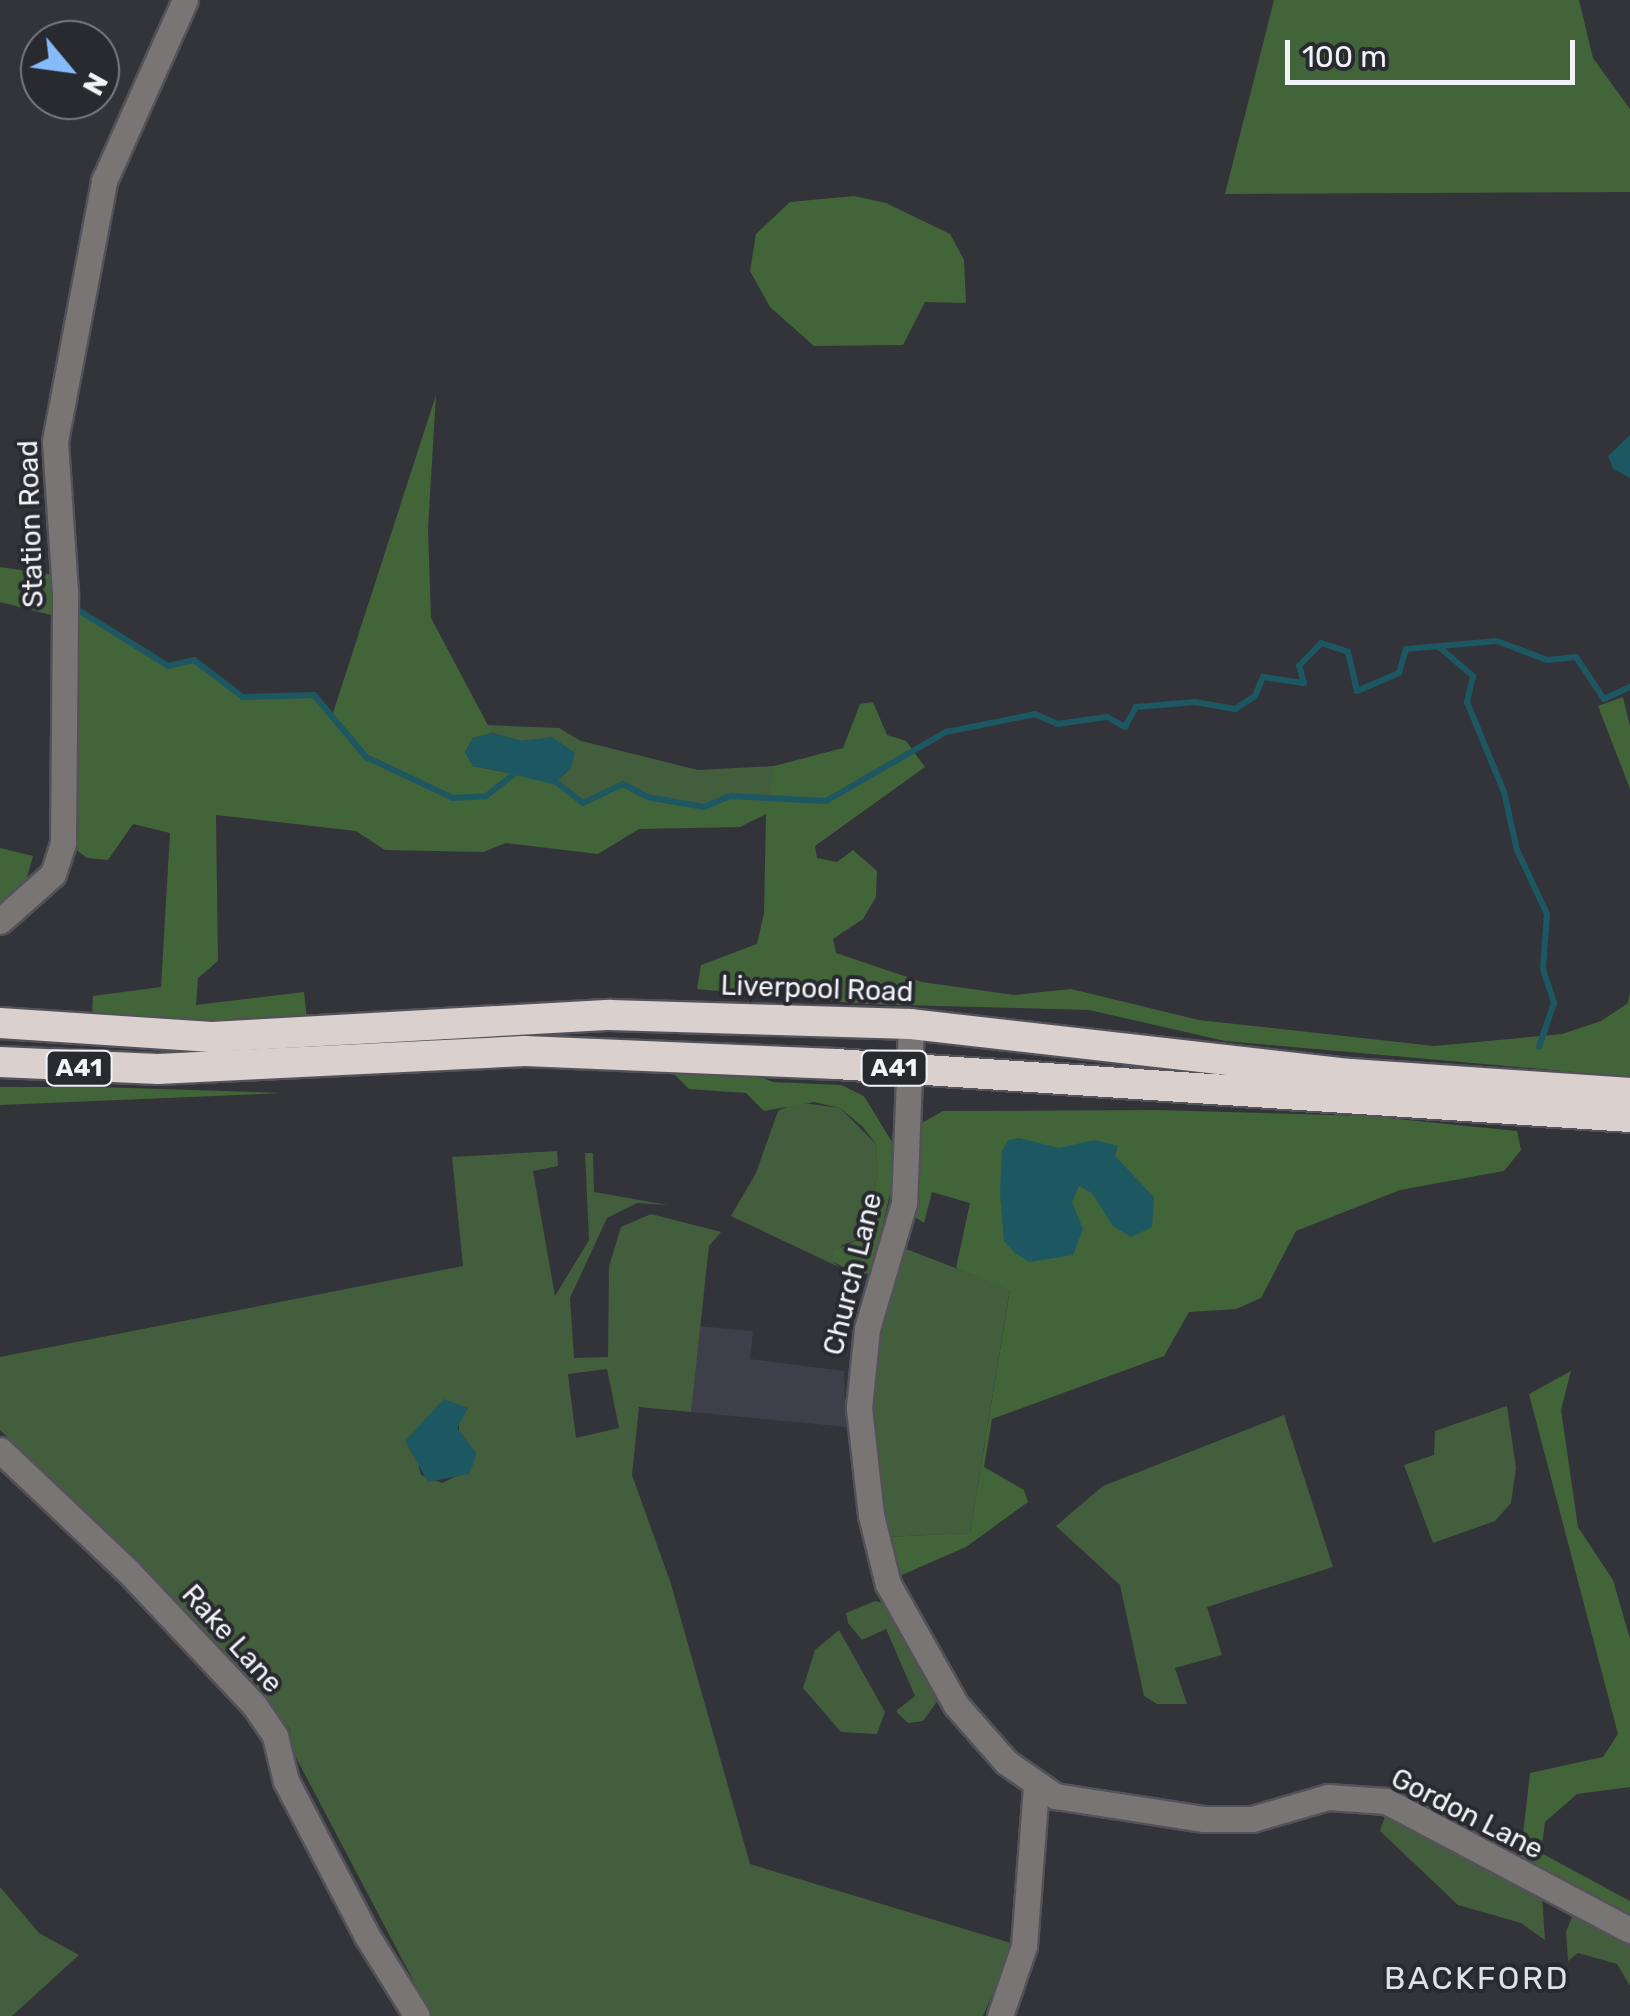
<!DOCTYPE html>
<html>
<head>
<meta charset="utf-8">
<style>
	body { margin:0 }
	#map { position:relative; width:1630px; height:2016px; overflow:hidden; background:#33333a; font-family:Rubik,sans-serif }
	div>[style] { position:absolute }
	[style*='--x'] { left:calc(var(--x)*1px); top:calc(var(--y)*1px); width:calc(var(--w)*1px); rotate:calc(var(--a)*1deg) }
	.built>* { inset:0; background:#3e3f4b }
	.green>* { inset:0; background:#435e3c }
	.forest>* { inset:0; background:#426439 }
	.water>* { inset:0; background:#1d5762 }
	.stream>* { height:6px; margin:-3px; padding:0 3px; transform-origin:3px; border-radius:3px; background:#1d5762 }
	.roads { filter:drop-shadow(2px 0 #525258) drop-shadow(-2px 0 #525258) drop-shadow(0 2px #525258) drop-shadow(0 -2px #525258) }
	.minor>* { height:25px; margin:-12.5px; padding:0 12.5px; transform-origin:12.5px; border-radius:12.5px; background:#7a7575 }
	.highway>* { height:30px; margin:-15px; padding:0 15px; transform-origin:15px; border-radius:15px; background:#dad0ce }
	span { translate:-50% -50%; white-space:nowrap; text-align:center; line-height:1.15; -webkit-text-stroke:8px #292930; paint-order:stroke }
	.shield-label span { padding:2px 8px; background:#292930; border:2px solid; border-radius:8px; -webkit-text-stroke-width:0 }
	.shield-label { font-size:25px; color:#f2f3f7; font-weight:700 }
	.street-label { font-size:28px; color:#f2f3f7 }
	.quarter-label { font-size:32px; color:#dfe0e8; letter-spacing:2.5px }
	.north { position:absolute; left:20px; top:20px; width:100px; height:100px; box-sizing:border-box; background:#292930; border:2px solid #797a80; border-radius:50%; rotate:119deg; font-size:28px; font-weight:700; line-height:40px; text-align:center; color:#f2f3f7 }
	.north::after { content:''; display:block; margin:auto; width:35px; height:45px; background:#85bbfb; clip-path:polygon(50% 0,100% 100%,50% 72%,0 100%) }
	.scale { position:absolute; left:1285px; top:40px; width:290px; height:45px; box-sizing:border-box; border:5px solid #f2f3f7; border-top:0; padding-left:12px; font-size:30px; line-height:35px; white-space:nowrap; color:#f2f3f7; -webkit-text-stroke:8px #292930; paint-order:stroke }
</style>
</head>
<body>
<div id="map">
	<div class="built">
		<i style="clip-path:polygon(697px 1326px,753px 1331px,750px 1359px,844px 1371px,846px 1427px,691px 1412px)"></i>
	</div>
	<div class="green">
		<i style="clip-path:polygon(487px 725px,559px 728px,581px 741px,698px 770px,774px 766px,777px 800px,730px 796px,704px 807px,647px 797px,623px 784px,583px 803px,556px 782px,571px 768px,552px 738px,521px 741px,492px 733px)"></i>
		<i style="clip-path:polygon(797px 1102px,840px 1108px,876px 1144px,878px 1175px,862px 1238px,842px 1245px,832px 1261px,839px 1267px,731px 1216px,756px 1173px,778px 1111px)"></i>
		<i style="clip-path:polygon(evenodd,557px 1151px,558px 1166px,533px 1171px,555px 1296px,589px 1240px,585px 1153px,593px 1153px,594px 1192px,668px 1205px,637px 1203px,607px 1218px,570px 1298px,574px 1358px,608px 1357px,609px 1266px,621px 1227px,651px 1214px,721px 1232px,709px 1246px,691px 1412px,639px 1407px,632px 1475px,671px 1584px,750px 1864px,1014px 1944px,983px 2016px,432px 2016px,291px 1748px,290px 1729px,135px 1559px,0 1430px,0 1357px,463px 1266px,452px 1157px,557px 1151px,607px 1369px,619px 1428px,576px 1438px,568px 1374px,607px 1369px,557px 1151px,459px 1419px,459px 1475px,442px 1483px,421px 1475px,417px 1460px,459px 1419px)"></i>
		<i style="clip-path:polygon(906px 1249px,1010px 1289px,970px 1533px,886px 1537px,868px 1359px)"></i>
		<i style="clip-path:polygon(1507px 1406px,1516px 1468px,1511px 1503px,1495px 1521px,1433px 1543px,1404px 1465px,1434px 1455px,1435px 1431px)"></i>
		<i style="clip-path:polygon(1284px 1415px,1333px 1567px,1207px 1607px,1222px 1655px,1175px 1668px,1187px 1704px,1157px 1704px,1144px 1696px,1120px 1585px,1056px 1526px,1103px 1486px)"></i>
		<i style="clip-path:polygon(875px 1601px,883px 1603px,938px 1700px,923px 1721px,908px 1723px,896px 1711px,915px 1696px,886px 1629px,862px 1640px,848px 1623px,846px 1613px)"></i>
		<i style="clip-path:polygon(839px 1630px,885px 1712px,877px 1734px,841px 1732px,803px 1688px,815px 1650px)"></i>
		<i style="clip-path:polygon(1387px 1811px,1542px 1896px,1545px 1940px,1521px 1923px,1458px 1905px,1380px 1831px)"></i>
		<i style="clip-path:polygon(0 1887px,39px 1933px,79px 1955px,12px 2016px,0 2016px)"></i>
		<i style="clip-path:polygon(1583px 1911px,1630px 1937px,1630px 1986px,1617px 1964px,1578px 1953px,1568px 1961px,1566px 1932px,1572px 1917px)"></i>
	</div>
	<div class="forest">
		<i style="clip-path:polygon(1274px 0,1579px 0,1593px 58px,1630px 109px,1630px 192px,1225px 194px)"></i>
		<i style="clip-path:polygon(854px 196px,886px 203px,950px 234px,964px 260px,966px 303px,925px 302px,903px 345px,814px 346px,770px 307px,750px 271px,756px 234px,790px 202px)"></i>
		<i style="clip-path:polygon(436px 395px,428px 529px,431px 618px,492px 733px,473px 738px,465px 752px,473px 766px,556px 782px,583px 803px,623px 784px,647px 797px,704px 807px,730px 796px,769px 800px,774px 766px,843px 748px,860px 704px,873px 702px,887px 735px,906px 741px,925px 767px,815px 846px,817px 858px,837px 862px,853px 850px,877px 871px,876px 897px,863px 919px,833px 939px,836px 953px,922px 982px,1014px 995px,1071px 989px,1199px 1020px,1434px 1046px,1562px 1034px,1601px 1021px,1628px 1003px,1630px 991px,1630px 1077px,1225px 1041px,1089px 1010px,865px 1004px,697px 989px,701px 965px,757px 944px,764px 913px,766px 814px,740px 827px,639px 829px,598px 854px,506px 843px,483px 852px,385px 850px,356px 831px,216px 815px,218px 961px,198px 978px,196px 1005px,304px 992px,307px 1019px,216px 1027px,132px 1023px,92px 1014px,93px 996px,161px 987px,170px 833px,133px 824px,108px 860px,87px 858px,71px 846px,75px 608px,168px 666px,194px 660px,243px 697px,314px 695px,332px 716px)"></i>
		<i style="clip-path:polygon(0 567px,54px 575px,55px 616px,0 602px)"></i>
		<i style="clip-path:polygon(1623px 697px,1630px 726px,1630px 789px,1598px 706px)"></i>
		<i style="clip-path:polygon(0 848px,33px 856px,26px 881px,0 904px)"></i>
		<i style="clip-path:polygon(672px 1072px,749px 1072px,773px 1082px,841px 1085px,864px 1096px,892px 1142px,891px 1190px,871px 1273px,858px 1275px,832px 1261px,833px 1251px,862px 1238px,878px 1175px,876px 1144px,862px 1126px,840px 1108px,814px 1102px,764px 1111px,746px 1093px,689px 1089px)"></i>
		<i style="clip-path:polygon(0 1087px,98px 1087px,283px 1093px,0 1105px)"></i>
		<i style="clip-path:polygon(1157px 1110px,1368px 1116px,1517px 1131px,1521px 1150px,1504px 1171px,1400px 1190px,1296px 1231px,1261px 1298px,1236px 1309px,1189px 1312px,1164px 1356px,992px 1419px,984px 1467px,1024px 1490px,1028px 1502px,966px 1547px,897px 1577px,886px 1537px,970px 1533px,1010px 1290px,956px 1268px,970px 1203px,932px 1192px,924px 1223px,915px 1217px,920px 1124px,943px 1111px)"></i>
		<i style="clip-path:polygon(1571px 1371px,1561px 1410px,1578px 1527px,1613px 1580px,1630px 1639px,1630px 1787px,1577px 1794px,1545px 1822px,1541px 1853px,1630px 1901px,1630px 1922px,1510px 1858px,1522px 1843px,1530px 1773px,1603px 1757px,1618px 1734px,1529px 1394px)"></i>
	</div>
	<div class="water">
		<i style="clip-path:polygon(1630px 435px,1630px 478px,1613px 469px,1608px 456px)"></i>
		<i style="clip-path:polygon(492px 733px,521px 741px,552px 737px,575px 753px,571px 768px,556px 782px,473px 766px,465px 752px,473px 738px)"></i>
		<i style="clip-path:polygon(1019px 1138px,1059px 1148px,1094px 1140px,1118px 1146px,1115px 1156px,1154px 1197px,1152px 1227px,1131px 1237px,1113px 1226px,1092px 1193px,1079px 1186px,1072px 1202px,1083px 1229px,1073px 1255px,1030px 1262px,1016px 1254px,1004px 1241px,1000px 1194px,1002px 1151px,1008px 1140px)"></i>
		<i style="clip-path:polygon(444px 1399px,468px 1408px,457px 1428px,476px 1452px,474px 1462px,469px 1474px,428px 1482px,405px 1441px)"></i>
	</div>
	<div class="stream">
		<i style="--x:75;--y:608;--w:110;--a:31.9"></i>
		<i style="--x:168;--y:666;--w:27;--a:-13"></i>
		<i style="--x:194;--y:660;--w:61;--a:37.1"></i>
		<i style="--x:243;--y:697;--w:71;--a:-1.6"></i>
		<i style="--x:314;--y:695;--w:81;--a:50"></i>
		<i style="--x:366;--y:757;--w:96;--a:25.2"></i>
		<i style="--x:453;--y:798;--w:33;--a:-3"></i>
		<i style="--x:486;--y:796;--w:39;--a:-38"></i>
		<i style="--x:517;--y:772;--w:40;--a:14.4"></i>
		<i style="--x:556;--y:782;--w:34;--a:38"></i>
		<i style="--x:583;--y:803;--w:44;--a:-25.4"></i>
		<i style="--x:623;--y:784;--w:27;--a:28"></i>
		<i style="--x:647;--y:797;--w:58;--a:10"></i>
		<i style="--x:704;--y:807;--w:28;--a:-23"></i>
		<i style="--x:730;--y:796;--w:96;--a:3"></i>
		<i style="--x:826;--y:801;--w:138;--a:-29.9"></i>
		<i style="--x:946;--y:732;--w:91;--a:-11.4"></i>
		<i style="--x:1035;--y:714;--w:24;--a:24"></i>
		<i style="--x:1057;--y:724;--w:50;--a:-8"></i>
		<i style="--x:1107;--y:717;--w:21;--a:29"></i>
		<i style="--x:1125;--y:727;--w:23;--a:-61"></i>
		<i style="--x:1136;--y:707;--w:59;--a:-4.8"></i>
		<i style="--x:1195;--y:702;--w:41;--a:9.9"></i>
		<i style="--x:1235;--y:709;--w:24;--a:-33"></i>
		<i style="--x:1255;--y:696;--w:21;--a:-67"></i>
		<i style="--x:1263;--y:677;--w:41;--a:8.3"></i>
		<i style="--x:1304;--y:683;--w:18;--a:-106"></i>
		<i style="--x:1299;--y:666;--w:32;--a:-46"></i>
		<i style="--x:1321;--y:643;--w:28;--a:18"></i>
		<i style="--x:1348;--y:652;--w:40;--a:77"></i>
		<i style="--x:1357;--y:691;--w:46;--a:-23.2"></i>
		<i style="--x:1399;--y:673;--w:25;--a:-74"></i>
		<i style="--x:1406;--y:649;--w:91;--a:-5"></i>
		<i style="--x:1497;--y:641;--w:53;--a:20.8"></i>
		<i style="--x:1547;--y:660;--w:29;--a:-6"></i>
		<i style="--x:1576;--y:657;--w:50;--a:56.3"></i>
		<i style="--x:1604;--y:699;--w:29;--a:-25"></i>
		<i style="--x:1439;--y:647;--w:45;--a:40.5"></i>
		<i style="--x:1473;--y:676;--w:27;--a:103"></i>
		<i style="--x:1467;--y:702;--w:97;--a:67.7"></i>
		<i style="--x:1504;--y:792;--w:59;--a:77.4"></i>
		<i style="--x:1517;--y:850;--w:71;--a:64.9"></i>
		<i style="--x:1547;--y:914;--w:55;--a:94.2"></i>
		<i style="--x:1543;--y:969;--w:36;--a:72"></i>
		<i style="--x:1554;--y:1003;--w:46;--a:108.8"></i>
	</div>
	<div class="roads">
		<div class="minor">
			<i style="--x:0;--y:921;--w:71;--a:-41.6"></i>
			<i style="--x:53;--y:874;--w:33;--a:-72"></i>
			<i style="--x:63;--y:843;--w:251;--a:-89.5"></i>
			<i style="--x:65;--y:592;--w:151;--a:-93.8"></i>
			<i style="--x:55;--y:441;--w:265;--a:-79.3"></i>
			<i style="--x:104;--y:181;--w:198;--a:-65.9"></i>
			<i style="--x:911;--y:1024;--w:179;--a:92.2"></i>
			<i style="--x:904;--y:1203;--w:131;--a:106.4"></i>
			<i style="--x:867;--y:1329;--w:79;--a:95.8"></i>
			<i style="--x:859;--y:1408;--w:108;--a:83.6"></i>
			<i style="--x:871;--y:1515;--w:71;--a:76.2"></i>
			<i style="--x:888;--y:1584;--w:139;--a:60.7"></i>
			<i style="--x:956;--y:1705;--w:76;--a:48.7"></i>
			<i style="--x:1006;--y:1762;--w:60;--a:34.8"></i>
			<i style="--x:1055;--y:1796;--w:151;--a:8.8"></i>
			<i style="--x:1204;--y:1819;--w:48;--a:0"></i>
			<i style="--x:1252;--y:1819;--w:79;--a:-16.1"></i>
			<i style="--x:1328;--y:1797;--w:58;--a:3.9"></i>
			<i style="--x:1386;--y:1801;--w:276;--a:27.9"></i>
			<i style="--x:0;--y:1450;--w:175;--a:43.4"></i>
			<i style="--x:127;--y:1570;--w:187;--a:46.7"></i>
			<i style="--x:255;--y:1706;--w:36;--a:56"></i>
			<i style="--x:275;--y:1736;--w:46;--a:76.3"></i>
			<i style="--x:286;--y:1781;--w:175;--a:62.4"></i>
			<i style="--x:367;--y:1936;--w:94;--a:58"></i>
			<i style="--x:1000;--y:2016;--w:74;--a:-71.1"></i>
			<i style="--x:1024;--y:1946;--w:161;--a:-85.7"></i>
		</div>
		<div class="highway">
			<i style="--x:0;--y:1023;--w:212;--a:3.8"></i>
			<i style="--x:212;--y:1037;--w:399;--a:-3.2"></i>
			<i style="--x:610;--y:1015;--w:301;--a:1.7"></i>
			<i style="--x:911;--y:1024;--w:443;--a:6.5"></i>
			<i style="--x:1351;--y:1074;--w:280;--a:3.9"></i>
			<i style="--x:0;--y:1062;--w:158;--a:2.5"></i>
			<i style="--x:158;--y:1069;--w:367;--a:-2.8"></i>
			<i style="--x:525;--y:1051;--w:311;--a:2.4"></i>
			<i style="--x:836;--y:1064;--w:796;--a:3.82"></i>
		</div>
	</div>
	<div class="shield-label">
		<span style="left:79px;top:1068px">A41</span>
		<span style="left:894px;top:1068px">A41</span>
	</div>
	<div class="street-label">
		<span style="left:31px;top:524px;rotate:-92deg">Station Road</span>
		<span style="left:817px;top:989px;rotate:2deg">Liverpool Road</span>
		<span style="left:853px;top:1274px;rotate:-76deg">Church Lane</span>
		<span style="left:232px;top:1639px;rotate:48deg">Rake Lane</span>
		<span style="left:1467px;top:1814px;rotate:27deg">Gordon Lane</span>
	</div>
	<div class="quarter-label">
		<span style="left:1477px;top:1978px">BACKFORD</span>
	</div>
	<div class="north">N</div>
	<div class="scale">100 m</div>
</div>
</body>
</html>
